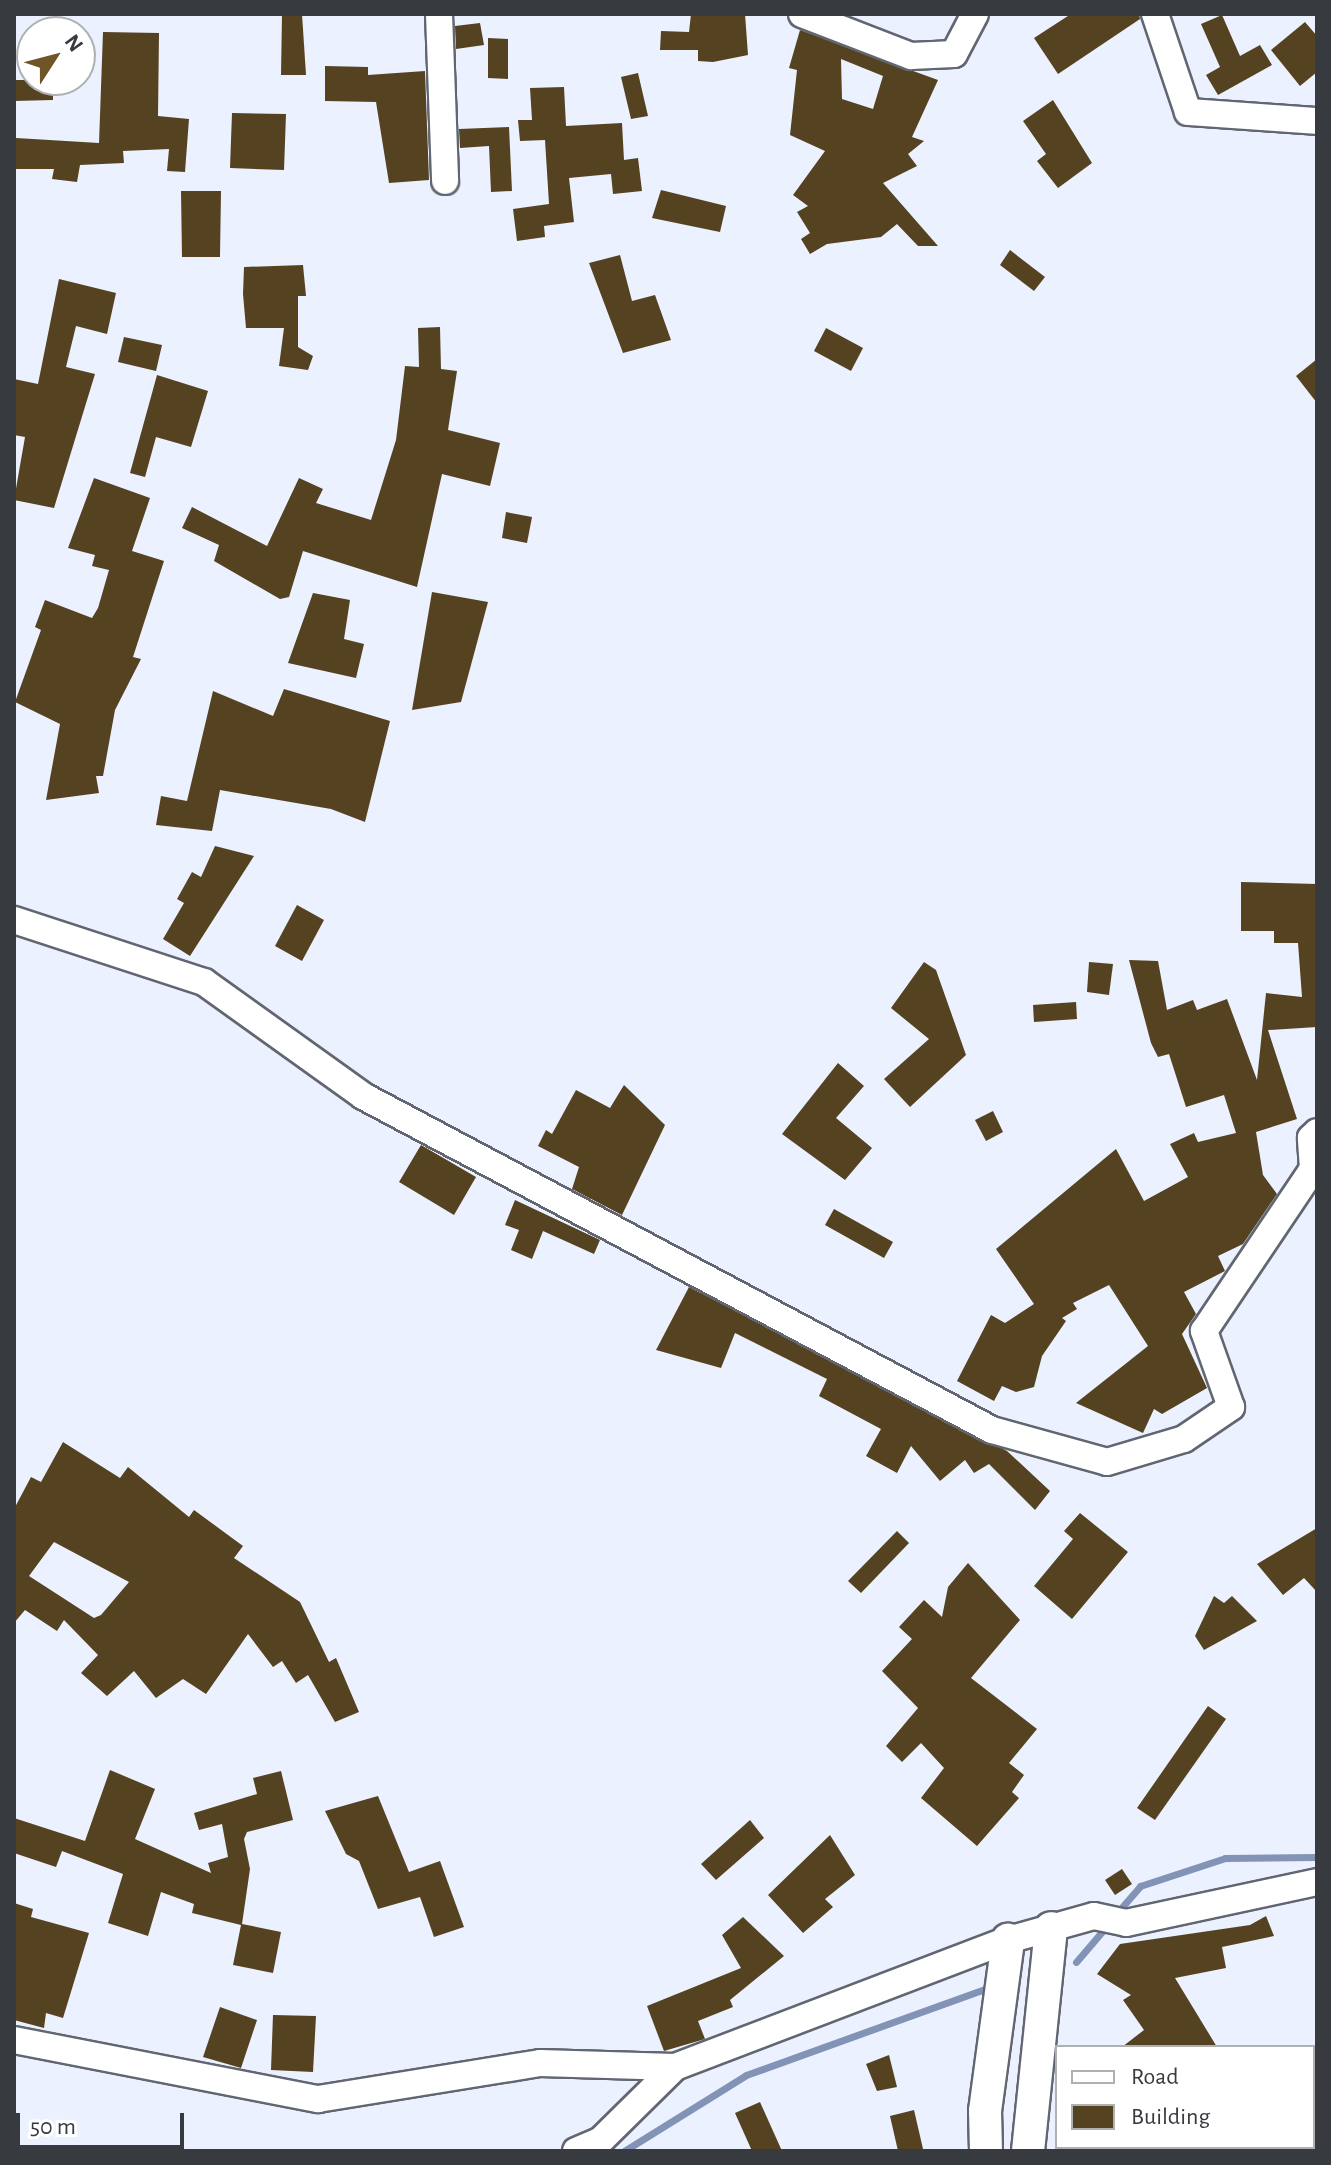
<!DOCTYPE html>
<html>
<head>
<meta charset="utf-8">
<style>
	body { margin:0 }
	#map { position:relative; width:1331px; height:2165px; overflow:hidden; background:#ebf1fe; font-family:"Alegreya Sans",sans-serif }
	div>[style] { position:absolute }
	[style*='--x'] { left:calc(var(--x)*1px); top:calc(var(--y)*1px); width:calc(var(--w)*1px); rotate:calc(var(--a)*1deg) }
	.stream>* { height:7px; margin:-3.5px; padding:0 3.5px; transform-origin:3.5px; border-radius:3.5px; background:#8293b6 }
	.building>* { inset:0; background:#554220 }
	.roads { filter:drop-shadow(2px 0 #616671) drop-shadow(-2px 0 #616671) drop-shadow(0 2px #616671) drop-shadow(0 -2px #616671) }
	.minor>* { height:26px; margin:-13px; padding:0 13px; transform-origin:13px; border-radius:13px; background:#fff }
	.major>* { height:32px; margin:-16px; padding:0 16px; transform-origin:16px; border-radius:16px; background:#fff }
	span { translate:-50% -50%; white-space:nowrap; text-align:center; line-height:1.15; -webkit-text-stroke:8px #fff; paint-order:stroke }
	.frame { position:absolute; inset:0; border:16px solid #373a3f; pointer-events:none }
	.legend { position:absolute; left:1055px; top:2045px; width:260px; height:104px; box-sizing:border-box; background:#fff; border:2px solid #afb0b2; margin:0; padding:10px 14px; list-style:none; font-size:24px; color:#373a3f }
	.legend li { display:flex; align-items:center; gap:16px; height:40px }
	.legend b { width:40px; border:2px solid #afb0b2 }
	.north { position:absolute; left:16px; top:16px; width:80px; height:80px; box-sizing:border-box; background:#fff; border:2px solid #afb0b2; border-radius:50%; rotate:54deg; font-size:22px; font-weight:700; line-height:32px; text-align:center; color:#373a3f }
	.north::after { content:''; display:block; margin:auto; width:28px; height:36px; background:#6f5527; clip-path:polygon(50% 0,100% 100%,50% 72%,0 100%) }
	.scale { position:absolute; left:16px; top:2113px; width:168px; height:36px; box-sizing:border-box; border:4px solid #373a3f; border-top:0; padding-left:10px; font-size:24px; line-height:28px; white-space:nowrap; color:#373a3f; -webkit-text-stroke:6px #fff; paint-order:stroke }
</style>
</head>
<body>
<div id="map">
	<div class="stream">
		<i style="--x:1116;--y:1914;--w:37;--a:-49"></i>
		<i style="--x:1140;--y:1886;--w:89;--a:-18.2"></i>
		<i style="--x:1225;--y:1858;--w:92;--a:-0.6"></i>
		<i style="--x:1076;--y:1962;--w:46;--a:-49.4"></i>
		<i style="--x:624;--y:2151;--w:144;--a:-31.9"></i>
		<i style="--x:746;--y:2075;--w:256;--a:-19.8"></i>
	</div>
	<div class="building">
		<i style="clip-path:polygon(282px 14px,302px 14px,306px 75px,281px 75px)"></i>
		<i style="clip-path:polygon(691px 14px,745px 14px,748px 55px,713px 62px,698px 61px,698px 50px,660px 50px,661px 31px,689px 32px)"></i>
		<i style="clip-path:polygon(1071px 14px,1139px 14px,1140px 19px,1058px 74px,1034px 38px)"></i>
		<i style="clip-path:polygon(1222px 15px,1240px 56px,1260px 45px,1272px 65px,1218px 95px,1206px 75px,1220px 67px,1201px 24px)"></i>
		<i style="clip-path:polygon(1305px 22px,1317px 36px,1317px 72px,1300px 86px,1271px 50px)"></i>
		<i style="clip-path:polygon(480px 23px,484px 45px,456px 49px,455px 26px)"></i>
		<i style="clip-path:polygon(evenodd,800px 30px,938px 80px,912px 137px,924px 141px,908px 154px,917px 166px,883px 183px,938px 246px,918px 246px,897px 224px,881px 237px,827px 244px,810px 254px,801px 239px,810px 233px,797px 212px,808px 206px,793px 195px,825px 151px,790px 135px,797px 70px,789px 68px,800px 30px,841px 59px,883px 76px,873px 109px,842px 99px,841px 59px)"></i>
		<i style="clip-path:polygon(103px 32px,159px 33px,158px 116px,189px 119px,185px 172px,167px 171px,169px 149px,123px 151px,124px 163px,80px 165px,77px 182px,52px 179px,54px 169px,15px 169px,16px 138px,99px 143px)"></i>
		<i style="clip-path:polygon(488px 38px,508px 39px,508px 79px,488px 78px)"></i>
		<i style="clip-path:polygon(325px 66px,368px 67px,368px 75px,425px 71px,429px 180px,389px 183px,376px 102px,325px 101px)"></i>
		<i style="clip-path:polygon(638px 73px,648px 116px,631px 119px,621px 77px)"></i>
		<i style="clip-path:polygon(14px 80px,53px 80px,53px 100px,14px 101px)"></i>
		<i style="clip-path:polygon(564px 87px,566px 126px,622px 123px,624px 160px,638px 158px,642px 191px,613px 194px,611px 174px,569px 178px,574px 222px,544px 226px,545px 237px,517px 241px,513px 209px,549px 204px,545px 140px,520px 141px,518px 120px,532px 120px,530px 88px)"></i>
		<i style="clip-path:polygon(1053px 100px,1092px 163px,1058px 188px,1037px 161px,1046px 154px,1023px 121px)"></i>
		<i style="clip-path:polygon(232px 113px,286px 114px,284px 170px,230px 168px)"></i>
		<i style="clip-path:polygon(509px 127px,512px 191px,491px 192px,489px 146px,460px 148px,459px 129px)"></i>
		<i style="clip-path:polygon(661px 190px,726px 206px,720px 232px,652px 218px)"></i>
		<i style="clip-path:polygon(181px 191px,221px 191px,220px 257px,182px 257px)"></i>
		<i style="clip-path:polygon(1010px 250px,1045px 277px,1034px 291px,1000px 265px)"></i>
		<i style="clip-path:polygon(620px 255px,632px 301px,655px 295px,671px 340px,623px 353px,589px 263px)"></i>
		<i style="clip-path:polygon(303px 265px,306px 296px,298px 296px,298px 347px,313px 356px,308px 370px,279px 366px,284px 328px,246px 328px,243px 294px,244px 267px)"></i>
		<i style="clip-path:polygon(59px 279px,116px 293px,107px 334px,76px 326px,66px 367px,95px 374px,54px 508px,14px 500px,25px 437px,14px 435px,14px 379px,38px 384px)"></i>
		<i style="clip-path:polygon(440px 327px,441px 369px,457px 371px,448px 430px,500px 443px,490px 486px,442px 474px,417px 587px,303px 551px,289px 597px,280px 599px,214px 561px,219px 545px,182px 528px,192px 507px,267px 546px,299px 478px,323px 489px,316px 503px,371px 520px,396px 440px,405px 366px,419px 367px,418px 328px)"></i>
		<i style="clip-path:polygon(826px 328px,863px 348px,851px 371px,814px 351px)"></i>
		<i style="clip-path:polygon(124px 337px,162px 345px,156px 371px,118px 362px)"></i>
		<i style="clip-path:polygon(1317px 359px,1317px 403px,1296px 376px)"></i>
		<i style="clip-path:polygon(157px 375px,208px 391px,191px 447px,156px 437px,145px 477px,130px 473px)"></i>
		<i style="clip-path:polygon(94px 478px,150px 498px,132px 551px,164px 561px,133px 657px,141px 659px,115px 710px,103px 776px,96px 776px,99px 793px,46px 800px,60px 724px,15px 702px,41px 630px,35px 627px,45px 600px,92px 618px,98px 608px,109px 570px,92px 566px,95px 555px,68px 548px)"></i>
		<i style="clip-path:polygon(506px 512px,532px 517px,527px 543px,502px 538px)"></i>
		<i style="clip-path:polygon(432px 592px,488px 602px,461px 702px,412px 710px)"></i>
		<i style="clip-path:polygon(313px 593px,350px 600px,344px 639px,364px 644px,356px 678px,288px 663px)"></i>
		<i style="clip-path:polygon(284px 689px,390px 721px,365px 822px,331px 809px,220px 790px,212px 831px,156px 825px,161px 796px,187px 801px,213px 691px,273px 716px)"></i>
		<i style="clip-path:polygon(215px 846px,254px 856px,190px 956px,163px 939px,184px 903px,177px 899px,192px 872px,201px 877px)"></i>
		<i style="clip-path:polygon(1241px 882px,1317px 884px,1317px 1027px,1268px 1030px,1297px 1119px,1256px 1132px,1263px 1175px,1277px 1194px,1243px 1244px,1218px 1256px,1225px 1271px,1184px 1292px,1196px 1314px,1182px 1334px,1207px 1388px,1162px 1414px,1154px 1409px,1143px 1433px,1076px 1403px,1148px 1346px,1109px 1285px,1073px 1303px,1077px 1309px,1062px 1318px,1066px 1321px,1042px 1356px,1034px 1387px,1016px 1392px,1002px 1386px,994px 1401px,957px 1381px,991px 1315px,1005px 1323px,1034px 1304px,996px 1249px,1116px 1149px,1144px 1201px,1188px 1177px,1170px 1144px,1194px 1133px,1198px 1142px,1236px 1133px,1224px 1095px,1186px 1107px,1169px 1054px,1158px 1057px,1151px 1043px,1129px 960px,1158px 961px,1167px 1010px,1193px 1000px,1197px 1010px,1227px 999px,1257px 1080px,1266px 993px,1302px 997px,1298px 943px,1274px 943px,1274px 931px,1241px 931px)"></i>
		<i style="clip-path:polygon(297px 905px,324px 920px,302px 961px,275px 946px)"></i>
		<i style="clip-path:polygon(924px 962px,936px 970px,966px 1055px,910px 1107px,884px 1079px,929px 1039px,891px 1008px)"></i>
		<i style="clip-path:polygon(1089px 962px,1113px 964px,1109px 995px,1087px 992px)"></i>
		<i style="clip-path:polygon(1076px 1002px,1077px 1019px,1034px 1022px,1033px 1005px)"></i>
		<i style="clip-path:polygon(838px 1063px,864px 1086px,836px 1118px,872px 1148px,845px 1180px,782px 1134px)"></i>
		<i style="clip-path:polygon(624px 1085px,665px 1125px,622px 1215px,572px 1189px,579px 1167px,538px 1146px,546px 1130px,552px 1134px,576px 1090px,610px 1108px)"></i>
		<i style="clip-path:polygon(993px 1111px,1003px 1132px,986px 1141px,975px 1120px)"></i>
		<i style="clip-path:polygon(421px 1145px,476px 1177px,454px 1215px,399px 1182px)"></i>
		<i style="clip-path:polygon(515px 1200px,600px 1240px,594px 1254px,543px 1231px,532px 1259px,511px 1250px,519px 1230px,505px 1225px)"></i>
		<i style="clip-path:polygon(834px 1209px,893px 1242px,884px 1258px,825px 1225px)"></i>
		<i style="clip-path:polygon(689px 1287px,1007px 1451px,1050px 1491px,1035px 1510px,989px 1464px,974px 1473px,965px 1460px,940px 1481px,911px 1446px,897px 1473px,866px 1456px,881px 1429px,819px 1396px,827px 1379px,735px 1333px,721px 1368px,656px 1350px)"></i>
		<i style="clip-path:polygon(evenodd,63px 1442px,120px 1478px,128px 1467px,189px 1517px,194px 1510px,243px 1546px,234px 1558px,300px 1602px,329px 1662px,336px 1658px,359px 1712px,335px 1722px,308px 1675px,296px 1683px,282px 1661px,273px 1667px,248px 1634px,206px 1694px,183px 1679px,156px 1698px,134px 1671px,107px 1696px,81px 1673px,98px 1655px,64px 1620px,57px 1631px,25px 1610px,14px 1623px,14px 1509px,31px 1477px,41px 1482px,63px 1442px,54px 1542px,129px 1582px,101px 1615px,94px 1618px,29px 1576px,54px 1542px)"></i>
		<i style="clip-path:polygon(1080px 1513px,1128px 1552px,1072px 1619px,1034px 1586px,1073px 1539px,1064px 1531px)"></i>
		<i style="clip-path:polygon(1317px 1528px,1317px 1592px,1304px 1578px,1283px 1595px,1257px 1564px)"></i>
		<i style="clip-path:polygon(897px 1531px,909px 1543px,861px 1593px,848px 1581px)"></i>
		<i style="clip-path:polygon(968px 1563px,1020px 1620px,971px 1678px,1037px 1729px,1009px 1763px,1024px 1775px,1012px 1792px,1019px 1798px,977px 1846px,921px 1798px,944px 1768px,921px 1743px,902px 1762px,886px 1746px,918px 1708px,882px 1671px,912px 1639px,899px 1627px,924px 1600px,942px 1617px,948px 1587px)"></i>
		<i style="clip-path:polygon(1214px 1596px,1224px 1603px,1232px 1596px,1257px 1621px,1204px 1650px,1195px 1636px)"></i>
		<i style="clip-path:polygon(1208px 1706px,1226px 1719px,1155px 1820px,1137px 1808px)"></i>
		<i style="clip-path:polygon(110px 1770px,155px 1789px,135px 1839px,211px 1873px,208px 1863px,228px 1857px,222px 1824px,199px 1830px,194px 1813px,257px 1794px,253px 1778px,281px 1771px,293px 1820px,247px 1832px,244px 1839px,250px 1869px,242px 1924px,281px 1932px,273px 1973px,233px 1965px,241px 1925px,192px 1913px,194px 1904px,161px 1892px,148px 1936px,108px 1923px,123px 1874px,62px 1851px,56px 1867px,14px 1853px,14px 1818px,85px 1841px)"></i>
		<i style="clip-path:polygon(378px 1796px,409px 1872px,440px 1861px,464px 1927px,434px 1937px,420px 1897px,378px 1909px,359px 1861px,346px 1854px,325px 1811px)"></i>
		<i style="clip-path:polygon(750px 1820px,764px 1838px,716px 1880px,701px 1864px)"></i>
		<i style="clip-path:polygon(830px 1835px,855px 1875px,825px 1899px,833px 1907px,803px 1933px,768px 1895px)"></i>
		<i style="clip-path:polygon(1122px 1869px,1132px 1884px,1115px 1895px,1105px 1880px)"></i>
		<i style="clip-path:polygon(14px 1903px,33px 1909px,31px 1917px,89px 1933px,63px 2018px,46px 2013px,44px 2028px,14px 2020px)"></i>
		<i style="clip-path:polygon(1266px 1916px,1274px 1936px,1222px 1947px,1226px 1968px,1175px 1978px,1217px 2047px,1122px 2047px,1144px 2030px,1123px 2000px,1131px 1995px,1097px 1974px,1120px 1944px,1250px 1925px)"></i>
		<i style="clip-path:polygon(743px 1917px,784px 1956px,730px 2000px,733px 2007px,698px 2021px,705px 2039px,664px 2051px,647px 2006px,741px 1968px,722px 1935px)"></i>
		<i style="clip-path:polygon(220px 2007px,257px 2020px,241px 2068px,203px 2057px)"></i>
		<i style="clip-path:polygon(273px 2015px,316px 2016px,313px 2072px,271px 2070px)"></i>
		<i style="clip-path:polygon(889px 2055px,897px 2087px,877px 2091px,866px 2064px)"></i>
		<i style="clip-path:polygon(760px 2102px,782px 2151px,752px 2151px,735px 2113px)"></i>
		<i style="clip-path:polygon(914px 2110px,923px 2149px,898px 2151px,890px 2116px)"></i>
	</div>
	<div class="roads">
		<div class="minor">
			<i style="--x:439;--y:14;--w:167;--a:87.9"></i>
			<i style="--x:802;--y:14;--w:117;--a:21.1"></i>
			<i style="--x:911;--y:56;--w:43;--a:-2.7"></i>
			<i style="--x:954;--y:54;--w:45;--a:-62.3"></i>
			<i style="--x:1155;--y:14;--w:103;--a:71.4"></i>
			<i style="--x:1188;--y:112;--w:129;--a:4"></i>
			<i style="--x:14;--y:920;--w:200;--a:18.1"></i>
			<i style="--x:204;--y:982;--w:196;--a:35.6"></i>
			<i style="--x:363;--y:1096;--w:712;--a:27.97"></i>
			<i style="--x:992;--y:1430;--w:119;--a:15.5"></i>
			<i style="--x:1107;--y:1462;--w:80;--a:-16.6"></i>
			<i style="--x:1184;--y:1439;--w:57;--a:-34.2"></i>
			<i style="--x:1231;--y:1407;--w:81;--a:-109.6"></i>
			<i style="--x:1204;--y:1331;--w:195;--a:-56.1"></i>
			<i style="--x:1313;--y:1169;--w:31;--a:-94"></i>
			<i style="--x:1311;--y:1138;--w:8;--a:-45"></i>
			<i style="--x:14;--y:2040;--w:310;--a:11"></i>
			<i style="--x:318;--y:2099;--w:225;--a:-9.2"></i>
			<i style="--x:540;--y:2063;--w:135;--a:1.7"></i>
			<i style="--x:675;--y:2067;--w:356;--a:-20.9"></i>
			<i style="--x:1008;--y:1940;--w:89;--a:-15.6"></i>
			<i style="--x:1094;--y:1916;--w:33;--a:12"></i>
			<i style="--x:1126;--y:1923;--w:195;--a:-12.1"></i>
			<i style="--x:576;--y:2151;--w:26;--a:-23"></i>
			<i style="--x:600;--y:2141;--w:105;--a:-44.6"></i>
		</div>
		<div class="major">
			<i style="--x:986;--y:2151;--w:40;--a:-91.4"></i>
			<i style="--x:985;--y:2111;--w:173;--a:-82.3"></i>
			<i style="--x:1028;--y:2151;--w:224;--a:-84.1"></i>
		</div>
	</div>
	<div class="frame"></div>
	<ul class="legend">
	<li><b style="height:10px;background:#fff"></b>Road</li>
	<li><b style="height:22px;background:#554220"></b>Building</li>
	</ul>
	<div class="north">N</div>
	<div class="scale">50 m</div>
</div>
</body>
</html>
